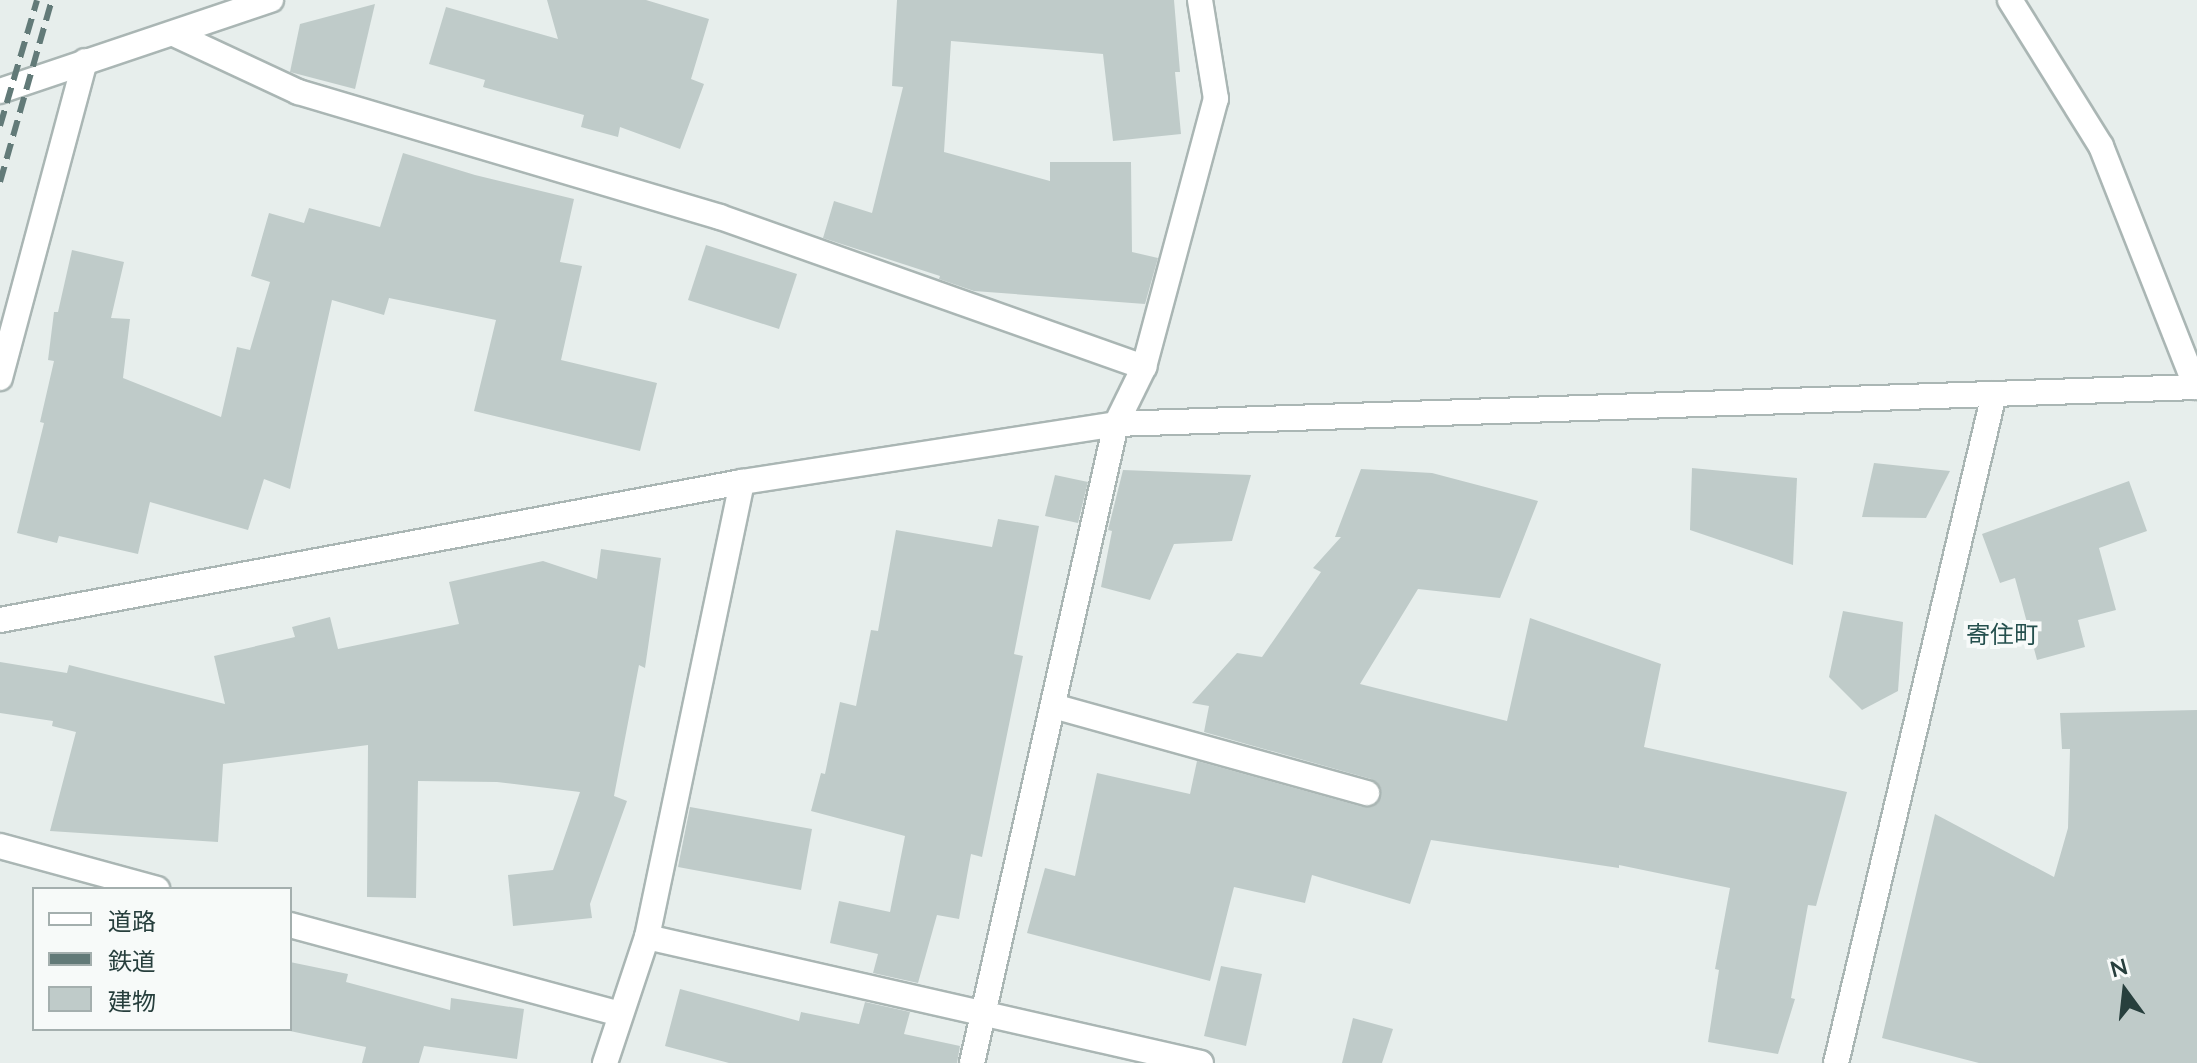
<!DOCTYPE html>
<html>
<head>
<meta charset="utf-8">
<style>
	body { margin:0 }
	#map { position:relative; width:2197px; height:1063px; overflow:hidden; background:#e7eeec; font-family:Lato,"Noto Sans JP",sans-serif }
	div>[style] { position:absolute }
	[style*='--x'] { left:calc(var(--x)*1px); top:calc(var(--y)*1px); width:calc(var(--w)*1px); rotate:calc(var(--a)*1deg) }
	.building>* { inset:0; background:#bfcbc9 }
	.roads { filter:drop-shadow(2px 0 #aab6b4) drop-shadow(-2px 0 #aab6b4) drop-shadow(0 2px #aab6b4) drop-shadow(0 -2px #aab6b4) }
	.minor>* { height:24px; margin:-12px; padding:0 12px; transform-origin:12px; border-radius:12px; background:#fff }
	.rail>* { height:6px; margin-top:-3px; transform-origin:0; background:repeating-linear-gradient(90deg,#627a78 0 16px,transparent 0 24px) }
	span { translate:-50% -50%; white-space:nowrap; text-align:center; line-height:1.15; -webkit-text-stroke:8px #f7faf9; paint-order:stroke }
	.quarter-label { font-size:24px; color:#244f4d }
	.legend { position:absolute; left:32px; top:887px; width:260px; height:144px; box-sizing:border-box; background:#f7faf9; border:2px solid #a4afae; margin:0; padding:10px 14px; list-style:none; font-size:24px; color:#273f3d }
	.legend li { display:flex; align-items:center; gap:16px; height:40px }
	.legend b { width:40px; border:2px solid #a4afae }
	.north { position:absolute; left:2085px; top:951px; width:80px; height:80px; -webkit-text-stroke:6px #f7faf9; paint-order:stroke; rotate:345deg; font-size:22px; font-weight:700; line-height:32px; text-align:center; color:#273f3d }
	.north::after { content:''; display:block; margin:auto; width:28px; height:36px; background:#273f3d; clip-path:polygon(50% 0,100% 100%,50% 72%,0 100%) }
</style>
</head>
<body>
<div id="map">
	<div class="building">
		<i style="clip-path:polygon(547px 0,646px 0,709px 19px,691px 79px,704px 84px,680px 149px,620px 127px,618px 137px,581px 127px,584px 115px,483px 87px,485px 80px,429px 64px,446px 7px,558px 39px)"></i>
		<i style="clip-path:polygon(897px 0,1174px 0,1180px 72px,1175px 72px,1181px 134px,1113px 141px,1103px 54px,951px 41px,944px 152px,1050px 181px,1050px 162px,1131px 162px,1132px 252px,1158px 258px,1145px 304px,974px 291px,939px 279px,940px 276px,823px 238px,834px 201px,872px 213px,903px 87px,892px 86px)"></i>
		<i style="clip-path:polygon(375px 4px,355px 89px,290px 72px,300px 24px)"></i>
		<i style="clip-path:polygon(403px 153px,475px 175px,574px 199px,560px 262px,582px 266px,561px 360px,657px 383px,640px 451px,474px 411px,496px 320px,389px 298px,384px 315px,332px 300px,290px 489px,264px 479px,248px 530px,150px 502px,138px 554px,59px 536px,57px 543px,17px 533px,44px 423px,40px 422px,54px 361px,48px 360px,54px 312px,58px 312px,72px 250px,124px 262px,111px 318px,130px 319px,123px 378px,221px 417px,237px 347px,250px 350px,270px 282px,251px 276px,269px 213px,304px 223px,309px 208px,380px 227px)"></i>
		<i style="clip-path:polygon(706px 245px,797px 274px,779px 329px,688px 300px)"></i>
		<i style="clip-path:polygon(1874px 463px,1950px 471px,1926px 518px,1862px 517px)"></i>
		<i style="clip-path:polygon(1692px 468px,1797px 478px,1793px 565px,1690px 530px)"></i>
		<i style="clip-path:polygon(1361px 469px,1432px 473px,1538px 501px,1500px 598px,1418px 589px,1360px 684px,1507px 721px,1530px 618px,1661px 664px,1644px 747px,1847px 792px,1816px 906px,1808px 905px,1791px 998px,1795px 999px,1778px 1054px,1708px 1042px,1719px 970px,1715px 969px,1730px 888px,1619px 865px,1619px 868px,1431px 840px,1410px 904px,1312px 875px,1305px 903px,1234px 887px,1210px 981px,1027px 933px,1045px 868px,1075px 876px,1097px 773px,1190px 794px,1197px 761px,1363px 807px,1378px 803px,1381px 789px,1371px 779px,1204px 732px,1209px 706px,1192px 703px,1237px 653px,1262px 657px,1321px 572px,1313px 568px,1341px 537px,1335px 537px)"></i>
		<i style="clip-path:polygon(1123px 470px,1251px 475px,1232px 541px,1174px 544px,1150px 600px,1101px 587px,1112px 531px,1108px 530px)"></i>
		<i style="clip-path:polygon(1055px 475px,1088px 482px,1078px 523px,1045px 516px)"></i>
		<i style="clip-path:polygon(2129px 481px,2147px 531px,2099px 548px,2116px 610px,2078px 620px,2085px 647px,2037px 660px,2015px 578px,2000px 583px,1982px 534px)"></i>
		<i style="clip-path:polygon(998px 519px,1039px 526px,1014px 654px,1023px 656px,982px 857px,971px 854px,959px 919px,937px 915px,918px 983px,873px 973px,878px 954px,830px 943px,839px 901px,890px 912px,905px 836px,811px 811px,821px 773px,825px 774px,840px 702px,856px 706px,871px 630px,878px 631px,896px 530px,992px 547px)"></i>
		<i style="clip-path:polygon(601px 549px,661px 558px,645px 668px,639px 665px,614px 796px,627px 801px,590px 904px,592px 918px,513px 926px,508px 875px,553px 870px,580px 792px,497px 782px,418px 781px,416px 898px,367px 897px,368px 745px,223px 764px,218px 842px,50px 831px,76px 732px,52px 726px,53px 721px,0 713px,0 662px,67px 673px,69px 665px,225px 704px,214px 656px,295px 637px,292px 627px,330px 617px,338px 649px,459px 624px,449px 582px,543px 561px,597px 579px)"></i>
		<i style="clip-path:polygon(1843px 611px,1903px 622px,1898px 691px,1862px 710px,1829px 677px)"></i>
		<i style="clip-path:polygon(2197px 710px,2197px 1063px,1979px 1063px,1882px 1038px,1935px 814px,2054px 877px,2068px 828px,2070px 749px,2062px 749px,2060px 713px)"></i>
		<i style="clip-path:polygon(690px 807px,812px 829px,801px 890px,678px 867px)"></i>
		<i style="clip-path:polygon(290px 962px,348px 974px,346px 982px,450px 1010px,451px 998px,524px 1009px,517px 1059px,424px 1046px,419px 1063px,362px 1063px,366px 1047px,290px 1031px)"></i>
		<i style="clip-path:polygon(1221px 966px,1262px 974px,1246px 1046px,1204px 1036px)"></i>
		<i style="clip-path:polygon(680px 989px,799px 1021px,801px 1012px,859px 1024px,865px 1002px,910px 1012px,904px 1034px,960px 1046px,957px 1063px,729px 1063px,665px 1046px)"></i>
		<i style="clip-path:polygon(1353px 1018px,1393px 1029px,1382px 1063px,1342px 1063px)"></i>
	</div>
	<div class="roads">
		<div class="minor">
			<i style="--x:2010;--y:0;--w:172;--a:58.1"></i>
			<i style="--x:2101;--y:146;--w:259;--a:68.5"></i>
			<i style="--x:176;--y:35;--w:135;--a:25"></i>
			<i style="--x:298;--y:92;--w:440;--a:16.5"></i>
			<i style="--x:720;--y:217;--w:450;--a:19.5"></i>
			<i style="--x:0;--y:91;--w:286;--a:-18.6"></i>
			<i style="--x:0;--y:378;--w:328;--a:-75"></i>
			<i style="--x:0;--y:620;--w:755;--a:-10.54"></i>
			<i style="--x:742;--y:482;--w:378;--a:-8.8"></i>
			<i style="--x:1116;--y:424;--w:1082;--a:-1.96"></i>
			<i style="--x:1053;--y:706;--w:326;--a:15.5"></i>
			<i style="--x:0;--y:846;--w:163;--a:15.3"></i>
			<i style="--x:290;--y:925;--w:341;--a:15.1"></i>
			<i style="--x:647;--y:937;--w:568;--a:12.81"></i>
			<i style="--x:605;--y:1063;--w:133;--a:-71.6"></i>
			<i style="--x:647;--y:937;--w:465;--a:-78.2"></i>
			<i style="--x:972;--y:1063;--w:655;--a:-77.3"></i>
			<i style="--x:1116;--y:424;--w:64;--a:-63.8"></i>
			<i style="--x:1144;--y:367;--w:278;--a:-75"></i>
			<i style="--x:1216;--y:99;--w:100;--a:-99.2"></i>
			<i style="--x:1836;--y:1063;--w:687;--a:-76.71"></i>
		</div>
	</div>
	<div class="rail">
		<i style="--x:0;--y:126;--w:131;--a:-73.6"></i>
		<i style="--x:0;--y:182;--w:189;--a:-74.1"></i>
	</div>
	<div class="quarter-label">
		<span style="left:2002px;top:634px">寄住町</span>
	</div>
	<ul class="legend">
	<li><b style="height:10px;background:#fff"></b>道路</li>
	<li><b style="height:10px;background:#627a78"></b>鉄道</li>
	<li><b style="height:22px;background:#bfcbc9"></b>建物</li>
	</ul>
	<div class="north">N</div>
</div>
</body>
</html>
